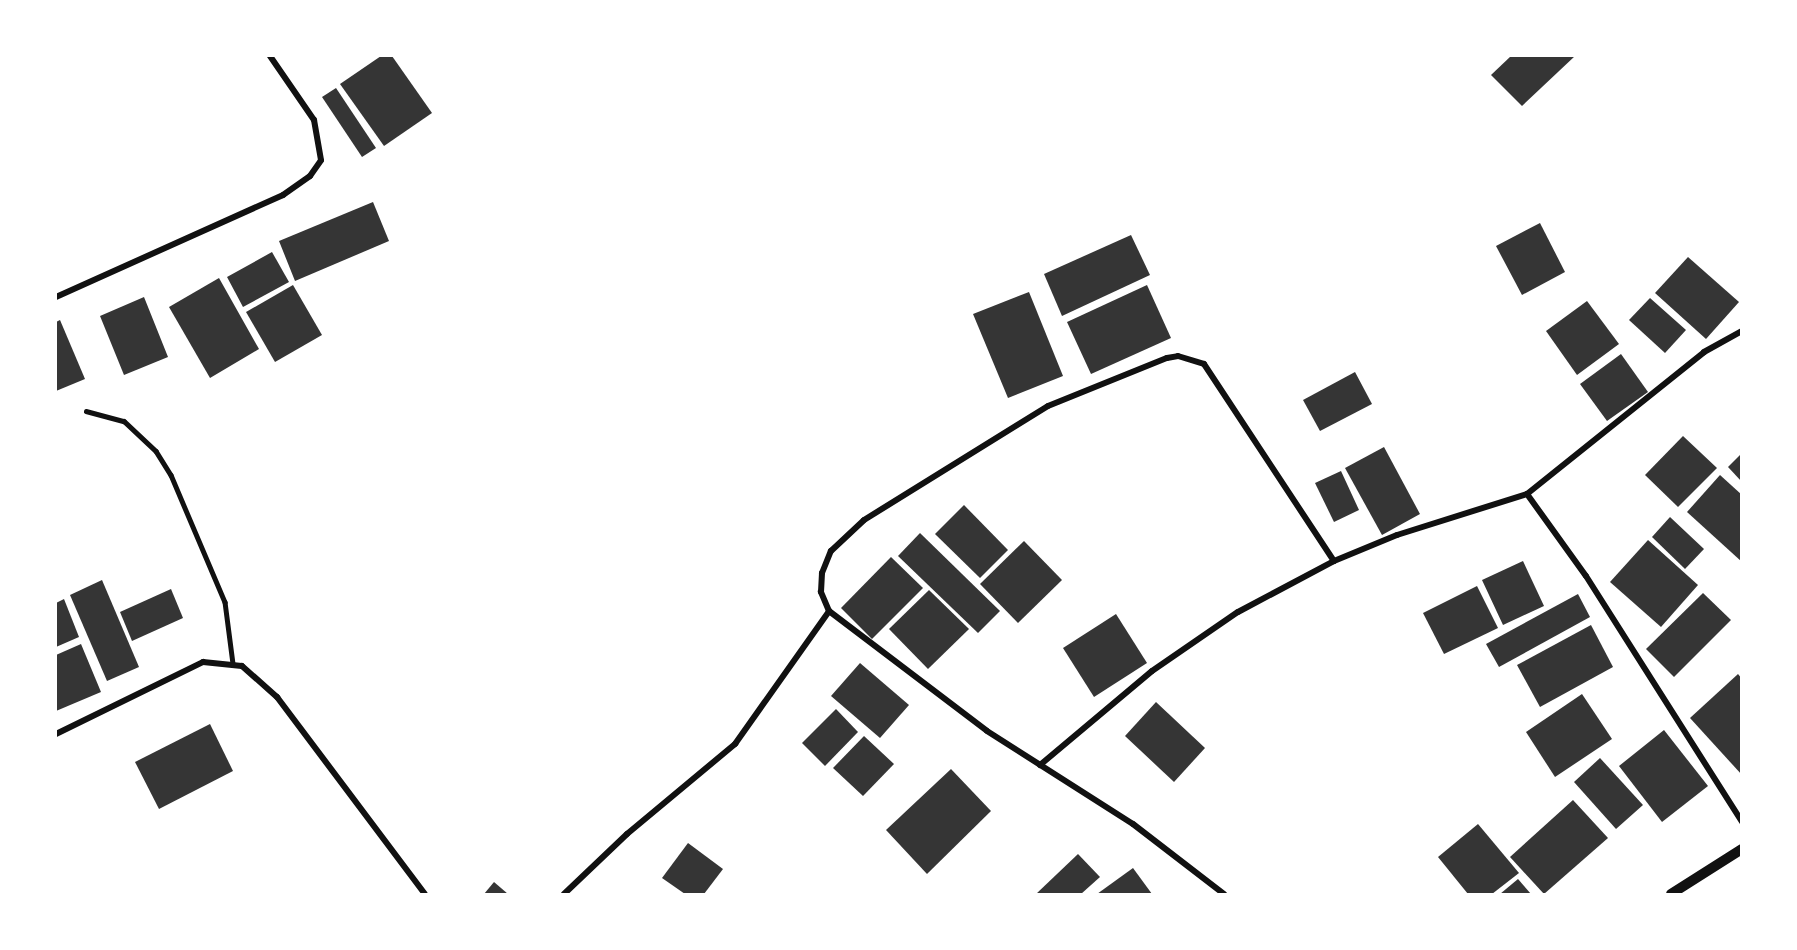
<!DOCTYPE html>
<html>
<head>
<meta charset="utf-8">
<style>
	body { margin:0 }
	#map { position:relative; width:1797px; height:950px; overflow:hidden; background:#fff; font-family:Raleway,sans-serif }
	div>[style] { position:absolute }
	[style*='--x'] { left:calc(var(--x)*1px); top:calc(var(--y)*1px); width:calc(var(--w)*1px); rotate:calc(var(--a)*1deg) }
	.building>* { inset:0; background:#353535 }
	.service>* { height:4.5px; margin:-2.25px; padding:0 2.25px; transform-origin:2.25px; border-radius:2.25px; background:#111 }
	.minor>* { height:6px; margin:-3px; padding:0 3px; transform-origin:3px; border-radius:3px; background:#111 }
	.tertiary>* { height:10px; margin:-5px; padding:0 5px; transform-origin:5px; border-radius:5px; background:#111 }
	span { translate:-50% -50%; white-space:nowrap; text-align:center; line-height:1.15; -webkit-text-stroke:4.5px #fff; paint-order:stroke }
	.frame { position:absolute; inset:0; border:57px solid #fff; pointer-events:none }
</style>
</head>
<body>
<div id="map">
	<div class="building">
		<i style="clip-path:polygon(381px 56px,392px 56px,432px 113px,384px 146px,340px 84px)"></i>
		<i style="clip-path:polygon(1511px 56px,1575px 56px,1522px 106px,1491px 75px)"></i>
		<i style="clip-path:polygon(336px 88px,376px 148px,362px 157px,322px 97px)"></i>
		<i style="clip-path:polygon(373px 202px,389px 241px,295px 281px,279px 241px)"></i>
		<i style="clip-path:polygon(1540px 223px,1565px 272px,1522px 295px,1496px 246px)"></i>
		<i style="clip-path:polygon(1131px 235px,1150px 275px,1062px 316px,1044px 274px)"></i>
		<i style="clip-path:polygon(272px 252px,289px 282px,243px 307px,227px 277px)"></i>
		<i style="clip-path:polygon(1688px 257px,1739px 302px,1706px 339px,1655px 293px)"></i>
		<i style="clip-path:polygon(219px 278px,259px 349px,210px 378px,169px 307px)"></i>
		<i style="clip-path:polygon(293px 285px,322px 335px,275px 362px,246px 312px)"></i>
		<i style="clip-path:polygon(1147px 285px,1171px 338px,1091px 374px,1067px 322px)"></i>
		<i style="clip-path:polygon(1029px 292px,1063px 376px,1008px 398px,973px 314px)"></i>
		<i style="clip-path:polygon(144px 297px,168px 357px,124px 375px,100px 316px)"></i>
		<i style="clip-path:polygon(1650px 298px,1686px 330px,1665px 353px,1629px 320px)"></i>
		<i style="clip-path:polygon(1587px 301px,1619px 344px,1577px 375px,1546px 331px)"></i>
		<i style="clip-path:polygon(60px 320px,85px 379px,56px 391px,56px 322px)"></i>
		<i style="clip-path:polygon(1621px 354px,1648px 392px,1607px 421px,1580px 384px)"></i>
		<i style="clip-path:polygon(1355px 372px,1372px 404px,1320px 431px,1303px 400px)"></i>
		<i style="clip-path:polygon(1683px 436px,1717px 468px,1678px 507px,1645px 475px)"></i>
		<i style="clip-path:polygon(1384px 447px,1420px 514px,1382px 535px,1345px 468px)"></i>
		<i style="clip-path:polygon(1742px 453px,1742px 482px,1728px 467px)"></i>
		<i style="clip-path:polygon(1341px 471px,1359px 510px,1334px 522px,1315px 483px)"></i>
		<i style="clip-path:polygon(1720px 475px,1742px 495px,1742px 562px,1687px 512px)"></i>
		<i style="clip-path:polygon(964px 505px,1008px 550px,980px 578px,935px 534px)"></i>
		<i style="clip-path:polygon(1670px 517px,1704px 549px,1685px 569px,1652px 537px)"></i>
		<i style="clip-path:polygon(920px 533px,1000px 611px,978px 633px,898px 556px)"></i>
		<i style="clip-path:polygon(1648px 540px,1698px 585px,1661px 627px,1610px 582px)"></i>
		<i style="clip-path:polygon(1024px 541px,1062px 580px,1018px 623px,980px 584px)"></i>
		<i style="clip-path:polygon(891px 557px,923px 588px,872px 639px,841px 608px)"></i>
		<i style="clip-path:polygon(1523px 561px,1544px 606px,1503px 625px,1482px 580px)"></i>
		<i style="clip-path:polygon(102px 580px,139px 667px,107px 681px,70px 595px)"></i>
		<i style="clip-path:polygon(1477px 586px,1498px 628px,1444px 654px,1423px 613px)"></i>
		<i style="clip-path:polygon(171px 589px,183px 618px,132px 641px,120px 612px)"></i>
		<i style="clip-path:polygon(929px 590px,969px 629px,928px 669px,889px 629px)"></i>
		<i style="clip-path:polygon(1703px 593px,1731px 620px,1674px 677px,1646px 649px)"></i>
		<i style="clip-path:polygon(1578px 594px,1590px 617px,1499px 667px,1486px 644px)"></i>
		<i style="clip-path:polygon(64px 599px,79px 637px,56px 647px,56px 603px)"></i>
		<i style="clip-path:polygon(1116px 614px,1147px 663px,1094px 697px,1063px 648px)"></i>
		<i style="clip-path:polygon(1591px 625px,1613px 667px,1540px 707px,1517px 665px)"></i>
		<i style="clip-path:polygon(81px 644px,101px 692px,56px 711px,56px 655px)"></i>
		<i style="clip-path:polygon(860px 663px,909px 705px,880px 738px,831px 696px)"></i>
		<i style="clip-path:polygon(1738px 674px,1742px 679px,1742px 775px,1690px 718px)"></i>
		<i style="clip-path:polygon(1582px 694px,1612px 739px,1555px 777px,1526px 732px)"></i>
		<i style="clip-path:polygon(1156px 702px,1205px 748px,1174px 782px,1125px 736px)"></i>
		<i style="clip-path:polygon(836px 709px,858px 732px,825px 766px,802px 743px)"></i>
		<i style="clip-path:polygon(210px 724px,233px 771px,159px 809px,135px 762px)"></i>
		<i style="clip-path:polygon(1664px 730px,1708px 786px,1662px 822px,1619px 766px)"></i>
		<i style="clip-path:polygon(864px 736px,894px 764px,863px 796px,833px 768px)"></i>
		<i style="clip-path:polygon(1600px 758px,1643px 805px,1616px 829px,1574px 782px)"></i>
		<i style="clip-path:polygon(951px 769px,991px 811px,927px 874px,886px 830px)"></i>
		<i style="clip-path:polygon(1573px 800px,1608px 838px,1544px 894px,1510px 857px)"></i>
		<i style="clip-path:polygon(1478px 824px,1519px 873px,1492px 894px,1468px 894px,1438px 857px)"></i>
		<i style="clip-path:polygon(688px 843px,723px 869px,704px 894px,685px 894px,662px 878px)"></i>
		<i style="clip-path:polygon(1078px 854px,1100px 877px,1081px 894px,1036px 894px)"></i>
		<i style="clip-path:polygon(1133px 868px,1152px 894px,1097px 894px)"></i>
		<i style="clip-path:polygon(1518px 879px,1531px 894px,1500px 894px)"></i>
		<i style="clip-path:polygon(494px 882px,508px 894px,484px 894px)"></i>
	</div>
	<div class="service">
		<i style="--x:86;--y:411;--w:39;--a:15"></i>
		<i style="--x:124;--y:421;--w:44;--a:43.2"></i>
		<i style="--x:156;--y:451;--w:28;--a:58"></i>
		<i style="--x:171;--y:475;--w:138;--a:67"></i>
		<i style="--x:225;--y:602;--w:63;--a:82.6"></i>
	</div>
	<div class="minor">
		<i style="--x:56;--y:297;--w:249;--a:-24.2"></i>
		<i style="--x:283;--y:195;--w:33;--a:-35"></i>
		<i style="--x:310;--y:176;--w:19;--a:-55"></i>
		<i style="--x:321;--y:160;--w:41;--a:-99.9"></i>
		<i style="--x:314;--y:120;--w:78;--a:-124.5"></i>
		<i style="--x:1527;--y:494;--w:101;--a:54.3"></i>
		<i style="--x:1586;--y:576;--w:291;--a:57.6"></i>
		<i style="--x:829;--y:611;--w:198;--a:37.2"></i>
		<i style="--x:987;--y:731;--w:173;--a:32.5"></i>
		<i style="--x:1133;--y:824;--w:115;--a:37.6"></i>
		<i style="--x:56;--y:734;--w:164;--a:-26.1"></i>
		<i style="--x:203;--y:662;--w:39;--a:6"></i>
		<i style="--x:242;--y:666;--w:47;--a:41.5"></i>
		<i style="--x:277;--y:697;--w:246;--a:53.1"></i>
		<i style="--x:1040;--y:765;--w:146;--a:-40"></i>
		<i style="--x:1152;--y:671;--w:104;--a:-34.5"></i>
		<i style="--x:1238;--y:612;--w:109;--a:-28"></i>
		<i style="--x:1334;--y:561;--w:68;--a:-22.4"></i>
		<i style="--x:1397;--y:535;--w:136;--a:-17.5"></i>
		<i style="--x:1527;--y:494;--w:227;--a:-38.7"></i>
		<i style="--x:1704;--y:352;--w:43;--a:-28.9"></i>
		<i style="--x:564;--y:894;--w:87;--a:-43.6"></i>
		<i style="--x:627;--y:834;--w:141;--a:-39.8"></i>
		<i style="--x:735;--y:744;--w:163;--a:-54.7"></i>
		<i style="--x:829;--y:611;--w:21;--a:-113"></i>
		<i style="--x:821;--y:592;--w:19;--a:-87"></i>
		<i style="--x:822;--y:573;--w:24;--a:-68"></i>
		<i style="--x:831;--y:551;--w:45;--a:-43.2"></i>
		<i style="--x:864;--y:520;--w:216;--a:-31.8"></i>
		<i style="--x:1048;--y:406;--w:128;--a:-22"></i>
		<i style="--x:1167;--y:358;--w:11;--a:-10"></i>
		<i style="--x:1178;--y:356;--w:27;--a:17"></i>
		<i style="--x:1204;--y:364;--w:236;--a:56.6"></i>
	</div>
	<div class="tertiary">
		<i style="--x:1671;--y:894;--w:84;--a:-32.4"></i>
	</div>
	<div class="frame"></div>
</div>
</body>
</html>
